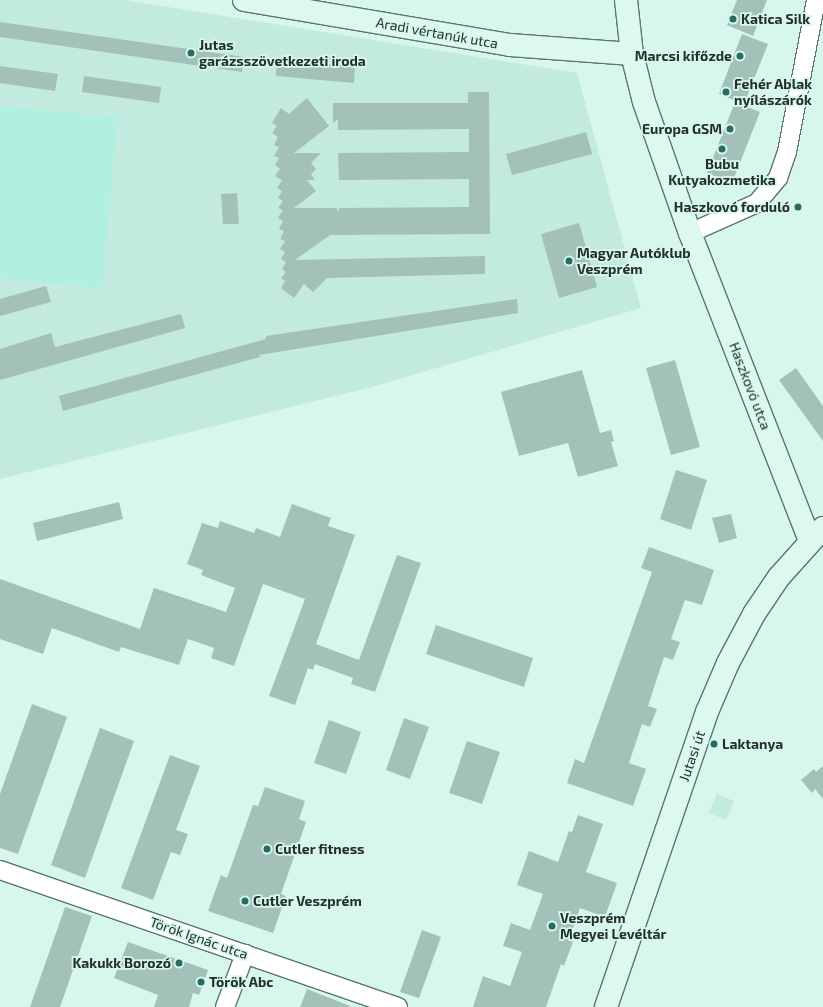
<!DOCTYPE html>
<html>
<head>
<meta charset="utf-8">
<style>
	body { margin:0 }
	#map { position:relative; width:823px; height:1007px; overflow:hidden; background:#d7f7ee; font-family:"Exo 2",sans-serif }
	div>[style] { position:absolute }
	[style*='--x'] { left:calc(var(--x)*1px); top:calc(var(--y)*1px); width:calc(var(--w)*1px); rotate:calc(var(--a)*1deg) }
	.built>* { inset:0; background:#c2eadf }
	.green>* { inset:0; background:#b1efde }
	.building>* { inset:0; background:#a3c1b8 }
	.roads { filter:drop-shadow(1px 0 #59756d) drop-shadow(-1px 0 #59756d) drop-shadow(0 1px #59756d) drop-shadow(0 -1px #59756d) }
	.street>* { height:18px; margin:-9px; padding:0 9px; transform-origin:9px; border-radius:9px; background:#fff }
	.secondary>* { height:22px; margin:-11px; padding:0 11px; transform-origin:11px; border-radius:11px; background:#dcf8f1 }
	.dots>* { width:11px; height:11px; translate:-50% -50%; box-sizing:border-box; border:2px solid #d7f7ee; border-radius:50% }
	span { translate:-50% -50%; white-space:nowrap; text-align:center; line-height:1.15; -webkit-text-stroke:3.5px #d7f7ee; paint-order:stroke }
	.poi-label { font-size:14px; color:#24302d; font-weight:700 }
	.left { translate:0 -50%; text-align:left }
	.right { translate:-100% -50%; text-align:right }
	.street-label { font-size:14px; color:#24302d }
</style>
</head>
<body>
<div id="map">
	<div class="built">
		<i style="clip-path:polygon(0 0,125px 0,577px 73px,641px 308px,368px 388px,0 479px)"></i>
		<i style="clip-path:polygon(717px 794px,734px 801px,726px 820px,709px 813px)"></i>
	</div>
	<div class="green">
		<i style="clip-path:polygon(0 106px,118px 117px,102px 288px,0 278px)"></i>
	</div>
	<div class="building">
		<i style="clip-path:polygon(737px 0,767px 0,753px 36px,727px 25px)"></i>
		<i style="clip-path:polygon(0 22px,244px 57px,242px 72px,0 37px)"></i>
		<i style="clip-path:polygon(742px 34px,768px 44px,744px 104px,719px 94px)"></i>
		<i style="clip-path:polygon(277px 60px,355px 66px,354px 83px,276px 76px)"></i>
		<i style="clip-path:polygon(0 66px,58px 74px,55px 91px,0 83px)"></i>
		<i style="clip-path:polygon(84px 76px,161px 87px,159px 103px,82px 92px)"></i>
		<i style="clip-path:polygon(468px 92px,489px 92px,490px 234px,330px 235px,295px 260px,485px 256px,485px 274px,327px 278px,313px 292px,304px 284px,294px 298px,281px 288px,285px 281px,281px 278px,286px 272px,282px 269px,286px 262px,281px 259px,285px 252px,280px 249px,285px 241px,280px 239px,284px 231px,279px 229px,283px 221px,278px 218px,283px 210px,278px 208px,283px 201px,278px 198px,282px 191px,277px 188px,282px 180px,275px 176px,280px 169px,275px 165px,279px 158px,274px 156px,279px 147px,274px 145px,278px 137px,272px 133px,277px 126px,272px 123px,281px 108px,289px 114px,307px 98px,329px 126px,294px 153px,321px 153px,311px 163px,316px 169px,311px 174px,315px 180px,307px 180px,316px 191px,294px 208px,336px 208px,339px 212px,339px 208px,469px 207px,469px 179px,339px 180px,338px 153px,469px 152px,469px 129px,338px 130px,338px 119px,333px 123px,333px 103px,468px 103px)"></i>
		<i style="clip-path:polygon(735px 102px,760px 112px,732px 183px,707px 173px)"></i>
		<i style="clip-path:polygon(586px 132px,592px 154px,512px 175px,506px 154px)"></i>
		<i style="clip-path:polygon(237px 193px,239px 224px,223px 224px,221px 194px)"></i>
		<i style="clip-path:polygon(579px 223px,597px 287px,559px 298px,541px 234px)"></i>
		<i style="clip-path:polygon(46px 286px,51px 302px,0 316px,0 299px)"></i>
		<i style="clip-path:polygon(517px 299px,518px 313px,259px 355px,260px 357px,63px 411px,59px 396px,266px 339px,266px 336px)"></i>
		<i style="clip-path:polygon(181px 314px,185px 328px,0 380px,0 349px,51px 333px,55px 347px)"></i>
		<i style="clip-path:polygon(675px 360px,700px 447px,671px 455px,646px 368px)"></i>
		<i style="clip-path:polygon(796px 368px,823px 406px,823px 441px,779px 380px)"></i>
		<i style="clip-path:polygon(582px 370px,600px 433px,611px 430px,614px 441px,611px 442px,618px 466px,578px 477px,568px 443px,519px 456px,501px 392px)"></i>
		<i style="clip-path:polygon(676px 470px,707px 480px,691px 530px,660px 519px)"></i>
		<i style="clip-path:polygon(119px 502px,123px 519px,37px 541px,33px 523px)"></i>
		<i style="clip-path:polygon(292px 504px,331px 518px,328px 526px,355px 535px,316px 644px,359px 660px,397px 555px,421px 563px,375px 692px,351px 684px,353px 678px,315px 664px,313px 670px,308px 668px,295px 705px,269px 696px,305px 599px,263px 584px,234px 666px,211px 658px,214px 648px,188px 639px,179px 665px,121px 647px,119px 652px,52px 628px,43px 654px,0 639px,0 579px,140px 629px,154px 588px,226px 612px,235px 588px,201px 575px,203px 570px,187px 564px,202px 523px,218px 528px,220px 521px,254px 533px,256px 528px,280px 537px)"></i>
		<i style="clip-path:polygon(731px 514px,737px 538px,719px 543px,712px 518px)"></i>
		<i style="clip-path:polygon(649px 547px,714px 570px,702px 605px,685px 600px,671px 639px,680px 642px,673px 660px,664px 657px,648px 706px,657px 709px,650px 727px,642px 724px,629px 763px,646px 769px,633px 806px,567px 783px,575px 759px,584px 763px,652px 572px,641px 568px)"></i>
		<i style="clip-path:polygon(436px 625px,533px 658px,524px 687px,426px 654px)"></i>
		<i style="clip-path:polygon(32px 704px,67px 717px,18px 854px,0 848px,0 794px)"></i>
		<i style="clip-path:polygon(404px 718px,429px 727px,410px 779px,386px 770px)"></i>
		<i style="clip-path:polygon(329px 720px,361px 732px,346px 774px,314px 763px)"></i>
		<i style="clip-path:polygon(100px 728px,134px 741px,85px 878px,51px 865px)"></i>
		<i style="clip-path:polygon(467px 741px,500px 752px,482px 804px,449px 793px)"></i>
		<i style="clip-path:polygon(170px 755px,200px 766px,176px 830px,188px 834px,180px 855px,171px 852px,153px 900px,121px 888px)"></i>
		<i style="clip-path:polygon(823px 766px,823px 799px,815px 789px,812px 793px,801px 780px,814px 769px,816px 772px)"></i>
		<i style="clip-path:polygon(265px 787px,305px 801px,299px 819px,306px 822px,281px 894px,286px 896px,273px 933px,208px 911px,221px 875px,227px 878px,253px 805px,258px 806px)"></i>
		<i style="clip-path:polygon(578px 815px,603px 824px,586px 872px,617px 883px,605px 917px,580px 908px,569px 940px,573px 942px,564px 966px,561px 964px,546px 1007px,473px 1007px,483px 976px,510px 986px,522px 952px,503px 946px,511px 923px,530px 930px,543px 894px,517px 885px,529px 851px,558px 862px,569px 831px,572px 832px)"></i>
		<i style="clip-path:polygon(65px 907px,92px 916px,60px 1007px,30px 1007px)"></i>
		<i style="clip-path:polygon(422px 930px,441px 937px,419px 998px,400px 992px)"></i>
		<i style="clip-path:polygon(128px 942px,208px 970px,199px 995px,193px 993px,189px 1007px,154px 1007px,158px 995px,114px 978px)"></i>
		<i style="clip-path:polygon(307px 989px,350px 1006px,350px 1007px,300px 1007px)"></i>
	</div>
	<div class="roads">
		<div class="street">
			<i style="--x:690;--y:233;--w:73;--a:-24.1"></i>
			<i style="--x:757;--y:203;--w:33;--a:-50"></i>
			<i style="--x:778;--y:178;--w:28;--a:-71"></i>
			<i style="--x:787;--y:152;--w:155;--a:-79.2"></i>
			<i style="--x:0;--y:870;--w:421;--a:19"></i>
			<i style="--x:225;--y:1007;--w:57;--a:-69.3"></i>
		</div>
		<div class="secondary">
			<i style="--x:244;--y:0;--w:270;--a:9.6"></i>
			<i style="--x:510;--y:45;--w:122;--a:4.2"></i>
			<i style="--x:626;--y:0;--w:54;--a:83.7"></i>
			<i style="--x:632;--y:54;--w:49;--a:76"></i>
			<i style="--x:644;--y:102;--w:139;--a:70.7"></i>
			<i style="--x:690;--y:233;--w:330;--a:68.7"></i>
			<i style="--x:606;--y:1007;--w:312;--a:-71.1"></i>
			<i style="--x:707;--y:712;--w:53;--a:-66.8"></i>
			<i style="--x:728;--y:663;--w:55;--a:-62"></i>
			<i style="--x:754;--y:614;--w:45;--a:-56"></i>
			<i style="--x:779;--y:577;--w:66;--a:-48.1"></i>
		</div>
	</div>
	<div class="dots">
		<i style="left:733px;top:19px;background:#296c5d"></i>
		<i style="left:191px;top:53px;background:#296c5d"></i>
		<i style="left:740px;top:56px;background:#296c5d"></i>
		<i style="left:726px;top:92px;background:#296c5d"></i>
		<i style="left:730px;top:129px;background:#296c5d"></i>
		<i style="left:722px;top:149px;background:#296c5d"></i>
		<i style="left:798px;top:207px;background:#296c5d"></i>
		<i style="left:569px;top:261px;background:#296c5d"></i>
		<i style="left:714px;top:744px;background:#296c5d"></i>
		<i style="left:267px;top:849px;background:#296c5d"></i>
		<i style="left:245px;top:901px;background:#296c5d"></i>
		<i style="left:552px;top:926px;background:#296c5d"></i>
		<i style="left:179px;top:963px;background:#296c5d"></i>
		<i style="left:201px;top:982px;background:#296c5d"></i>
	</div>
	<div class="poi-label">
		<span class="left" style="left:741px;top:19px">Katica Silk</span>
		<span class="left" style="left:199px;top:53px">Jutas<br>garázsszövetkezeti iroda</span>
		<span class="right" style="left:732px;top:56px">Marcsi kifőzde</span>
		<span class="left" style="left:734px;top:92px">Fehér Ablak<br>nyílászárók</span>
		<span class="right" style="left:722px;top:129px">Europa GSM</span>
		<span style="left:722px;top:172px">Bubu<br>Kutyakozmetika</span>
		<span class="right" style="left:790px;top:207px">Haszkovó forduló</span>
		<span class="left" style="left:577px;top:261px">Magyar Autóklub<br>Veszprém</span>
		<span class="left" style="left:722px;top:744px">Laktanya</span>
		<span class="left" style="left:275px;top:849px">Cutler fitness</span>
		<span class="left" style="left:253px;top:901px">Cutler Veszprém</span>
		<span class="left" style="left:560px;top:926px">Veszprém<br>Megyei Levéltár</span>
		<span class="right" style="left:171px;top:963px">Kakukk Borozó</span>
		<span class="left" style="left:209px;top:982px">Török Abc</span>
	</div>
	<div class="street-label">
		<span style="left:437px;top:33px;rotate:10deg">Aradi vértanúk utca</span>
		<span style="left:750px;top:386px;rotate:69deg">Haszkovó utca</span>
		<span style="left:692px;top:756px;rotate:-71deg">Jutasi út</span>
		<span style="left:199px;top:938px;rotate:19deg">Török Ignác utca</span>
	</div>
</div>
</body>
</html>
